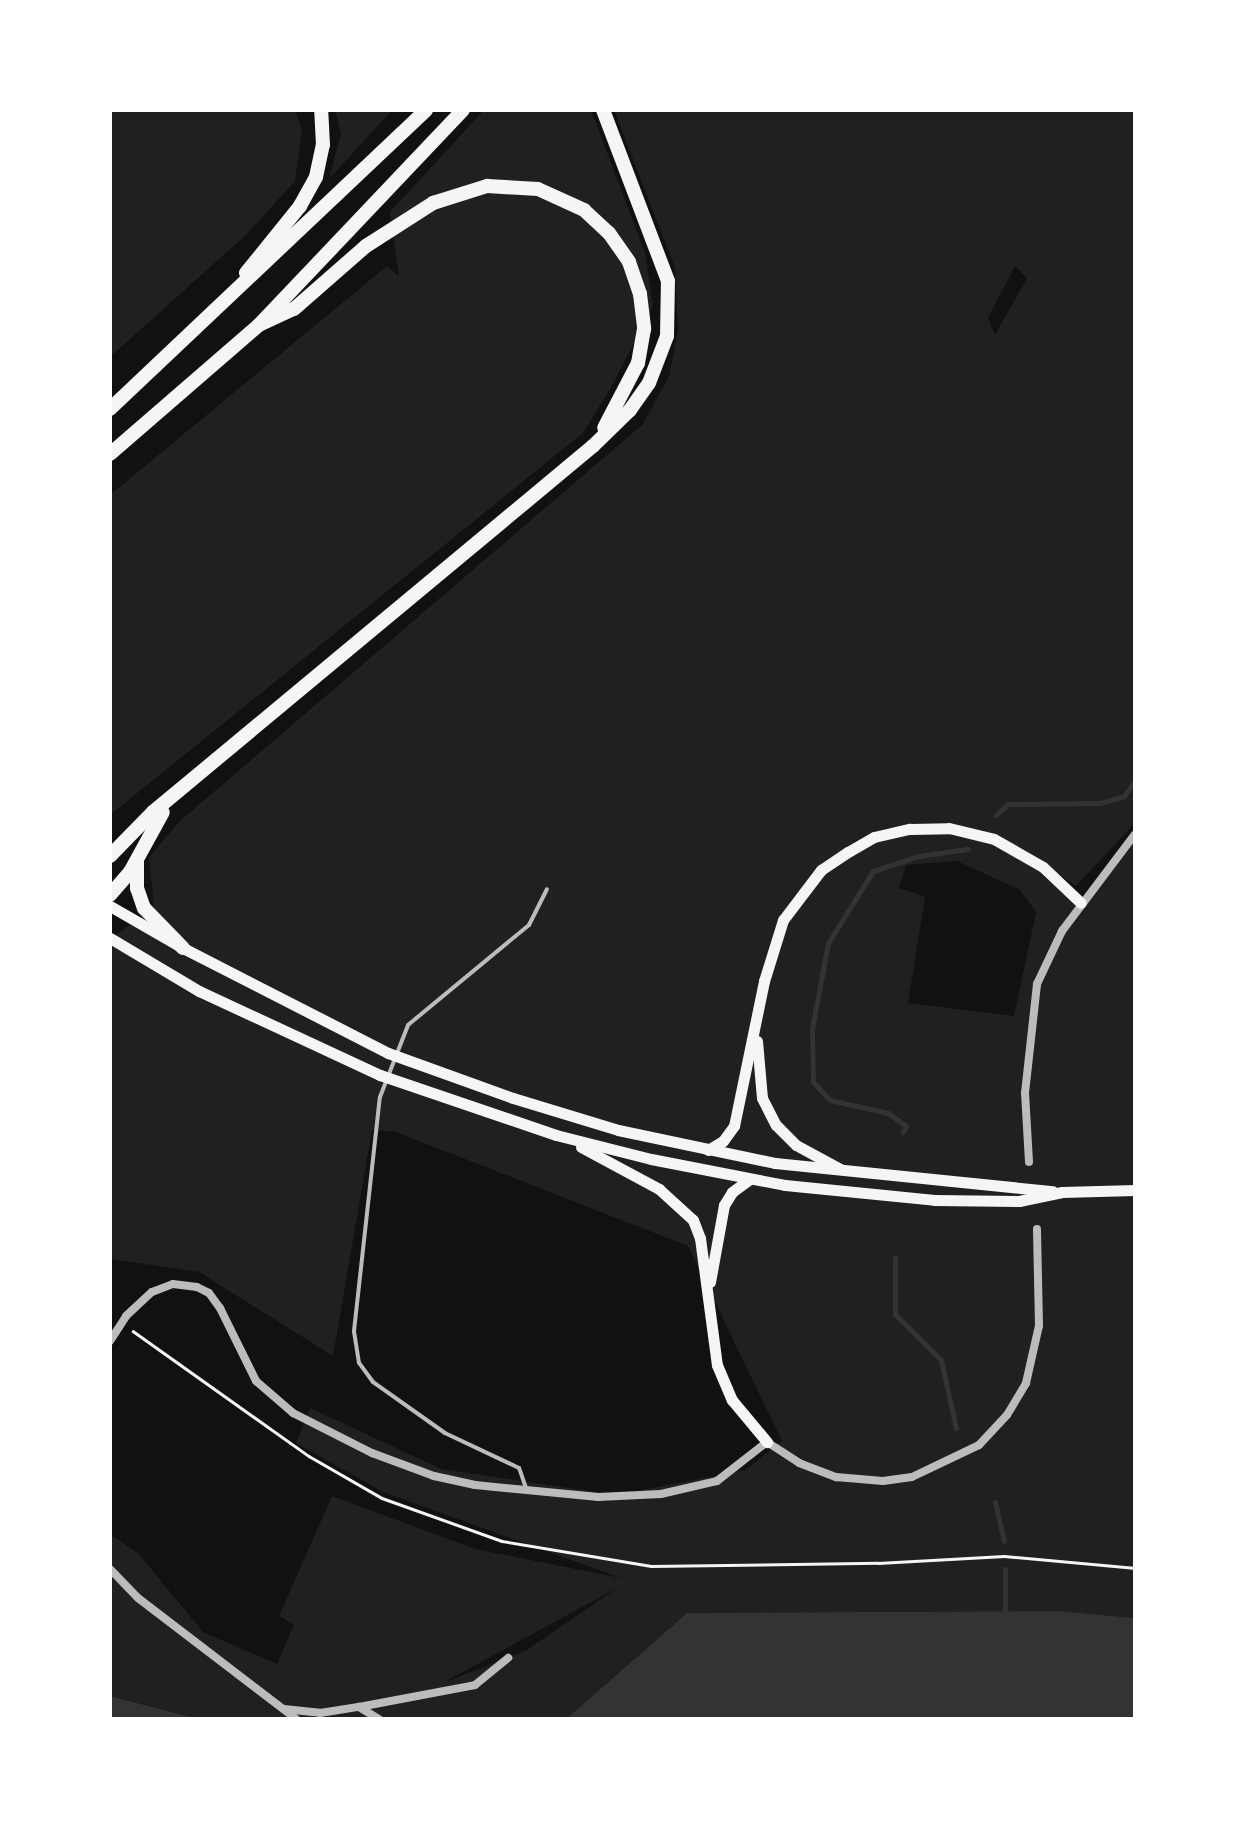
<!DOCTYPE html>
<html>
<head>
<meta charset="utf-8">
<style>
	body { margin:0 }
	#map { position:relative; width:1245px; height:1829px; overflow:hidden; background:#111; font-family:Helvetica,sans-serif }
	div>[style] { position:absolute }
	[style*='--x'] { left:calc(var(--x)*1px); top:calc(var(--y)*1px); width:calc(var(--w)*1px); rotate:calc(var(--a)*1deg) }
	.green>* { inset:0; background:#202020 }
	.water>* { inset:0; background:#333 }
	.stream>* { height:5px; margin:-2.5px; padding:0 2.5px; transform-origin:2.5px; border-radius:2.5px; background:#333 }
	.path>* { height:2.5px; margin:-1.25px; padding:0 1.25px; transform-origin:1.25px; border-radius:1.25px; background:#f5f5f5 }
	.service>* { height:4px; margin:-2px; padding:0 2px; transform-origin:2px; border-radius:2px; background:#bcbcbc }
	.minor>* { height:8px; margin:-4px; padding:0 4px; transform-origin:4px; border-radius:4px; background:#bcbcbc }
	.primary>* { height:11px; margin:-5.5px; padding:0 5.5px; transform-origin:5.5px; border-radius:5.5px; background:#f5f5f5 }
	.motorway>* { height:14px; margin:-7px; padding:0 7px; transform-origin:7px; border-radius:7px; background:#f5f5f5 }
	span { translate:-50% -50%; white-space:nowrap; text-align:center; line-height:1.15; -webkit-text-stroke:10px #fff; paint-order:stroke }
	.frame { position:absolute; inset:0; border:112px solid #fff; pointer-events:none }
</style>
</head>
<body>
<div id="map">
	<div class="green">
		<i style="clip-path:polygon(110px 110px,295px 110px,302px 130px,295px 181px,247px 234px,110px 357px)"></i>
		<i style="clip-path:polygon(335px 110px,392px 110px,329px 179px,341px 134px)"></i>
		<i style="clip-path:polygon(484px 110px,591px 110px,645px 253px,653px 306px,613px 384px,583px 433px,110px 815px,110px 495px,387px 266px,399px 276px,390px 212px)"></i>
		<i style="clip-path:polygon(evenodd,614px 110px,1135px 110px,1135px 823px,1076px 886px,1052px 870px,1083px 898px,1135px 841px,1135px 1618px,1059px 1611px,687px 1613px,566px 1719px,198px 1719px,110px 1696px,110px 1534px,138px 1553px,203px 1632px,277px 1664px,294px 1625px,279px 1616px,332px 1496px,475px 1549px,621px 1578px,383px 1492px,296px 1443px,310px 1408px,441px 1469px,617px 1495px,745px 1470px,782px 1441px,688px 1246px,396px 1132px,372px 1130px,333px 1356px,199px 1272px,110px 1259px,110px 939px,154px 908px,149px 857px,181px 820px,643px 424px,669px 376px,678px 330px,675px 268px,614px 110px,1015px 266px,1027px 278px,995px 335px,988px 318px,1015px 266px,614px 110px,957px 861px,1020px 890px,1036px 912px,1014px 1016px,908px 1003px,925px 897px,899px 888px,906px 865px,957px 861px,614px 110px,617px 1588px,527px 1650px,448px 1681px,448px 1680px,617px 1588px)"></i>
	</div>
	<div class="water">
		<i style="clip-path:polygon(1059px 1611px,1135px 1618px,1135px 1719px,566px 1719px,687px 1613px)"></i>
		<i style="clip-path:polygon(110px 1696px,198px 1719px,110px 1719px)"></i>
	</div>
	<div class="stream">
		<i style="--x:996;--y:815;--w:16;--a:-43"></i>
		<i style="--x:1008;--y:804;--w:92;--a:-0.6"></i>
		<i style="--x:1100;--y:803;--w:25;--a:-16"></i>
		<i style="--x:1124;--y:796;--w:19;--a:-54"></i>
		<i style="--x:903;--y:1132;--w:7;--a:-63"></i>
		<i style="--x:906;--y:1126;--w:22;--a:-144"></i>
		<i style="--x:888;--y:1113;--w:59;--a:-167.4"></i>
		<i style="--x:830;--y:1100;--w:25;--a:-133"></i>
		<i style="--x:813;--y:1082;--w:53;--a:-91.1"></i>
		<i style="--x:812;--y:1029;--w:87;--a:-79.5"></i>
		<i style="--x:828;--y:943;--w:85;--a:-58"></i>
		<i style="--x:873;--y:871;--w:48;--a:-18.1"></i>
		<i style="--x:919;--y:856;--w:49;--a:-8.3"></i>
		<i style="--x:895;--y:1258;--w:56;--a:90"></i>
		<i style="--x:895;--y:1314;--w:65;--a:45"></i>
		<i style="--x:941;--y:1360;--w:70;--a:77.6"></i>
		<i style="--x:995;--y:1502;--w:40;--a:77"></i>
		<i style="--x:1005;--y:1569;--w:47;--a:90"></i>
	</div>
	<div class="path">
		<i style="--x:133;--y:1331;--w:216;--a:35.4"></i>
		<i style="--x:309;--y:1456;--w:84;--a:29.9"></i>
		<i style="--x:382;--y:1498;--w:127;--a:19.7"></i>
		<i style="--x:502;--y:1541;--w:151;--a:9.5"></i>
		<i style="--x:651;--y:1566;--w:227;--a:-0.8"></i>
		<i style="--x:878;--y:1563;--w:126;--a:-3.2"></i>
		<i style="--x:1004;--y:1556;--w:132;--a:5.2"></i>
	</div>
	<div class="service">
		<i style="--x:526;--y:1488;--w:21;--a:-109"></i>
		<i style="--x:519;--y:1468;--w:82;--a:-154.7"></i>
		<i style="--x:445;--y:1433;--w:88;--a:-144.7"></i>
		<i style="--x:373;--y:1382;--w:24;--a:-126"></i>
		<i style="--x:359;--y:1363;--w:32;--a:-99"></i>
		<i style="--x:354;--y:1331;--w:235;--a:-83.7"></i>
		<i style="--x:380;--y:1097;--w:77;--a:-68.7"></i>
		<i style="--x:408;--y:1025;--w:157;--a:-39.6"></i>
		<i style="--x:529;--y:925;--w:40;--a:-63.4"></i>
	</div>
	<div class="minor">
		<i style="--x:1029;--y:1162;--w:69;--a:-93.3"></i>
		<i style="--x:1025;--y:1093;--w:110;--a:-83.7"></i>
		<i style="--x:1037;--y:984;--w:59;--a:-64.7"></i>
		<i style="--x:1062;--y:931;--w:121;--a:-53"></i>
		<i style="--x:110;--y:1341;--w:30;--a:-57"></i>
		<i style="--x:126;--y:1316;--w:35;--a:-43"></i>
		<i style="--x:152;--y:1292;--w:22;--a:-21"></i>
		<i style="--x:173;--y:1284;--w:24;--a:7"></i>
		<i style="--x:197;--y:1287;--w:13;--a:27"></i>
		<i style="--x:209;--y:1293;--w:19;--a:54"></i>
		<i style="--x:220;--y:1308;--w:81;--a:63.7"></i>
		<i style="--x:256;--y:1381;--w:49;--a:40.9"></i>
		<i style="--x:293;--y:1413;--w:89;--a:26.9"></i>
		<i style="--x:372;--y:1453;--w:66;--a:20.4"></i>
		<i style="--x:434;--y:1476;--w:42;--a:12.4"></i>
		<i style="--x:475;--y:1485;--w:124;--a:5.6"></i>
		<i style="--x:598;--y:1497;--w:63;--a:-2.7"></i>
		<i style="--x:661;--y:1494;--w:57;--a:-13.1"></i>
		<i style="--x:717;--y:1481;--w:63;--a:-38"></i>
		<i style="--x:767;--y:1442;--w:38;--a:33"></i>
		<i style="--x:799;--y:1463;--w:40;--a:21"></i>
		<i style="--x:836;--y:1477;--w:47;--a:4.9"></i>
		<i style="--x:883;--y:1481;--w:29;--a:-8"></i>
		<i style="--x:912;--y:1477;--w:74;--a:-25.5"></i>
		<i style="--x:979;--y:1445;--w:41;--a:-47"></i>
		<i style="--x:1007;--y:1415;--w:37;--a:-59"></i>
		<i style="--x:1026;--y:1383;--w:58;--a:-77.2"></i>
		<i style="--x:1039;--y:1326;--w:97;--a:-91.2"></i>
		<i style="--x:110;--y:1569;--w:40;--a:46"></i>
		<i style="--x:138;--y:1598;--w:199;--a:37.4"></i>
		<i style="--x:359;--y:1707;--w:118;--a:-10.7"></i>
		<i style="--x:475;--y:1685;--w:43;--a:-39.3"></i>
		<i style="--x:284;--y:1709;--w:36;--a:6"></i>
		<i style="--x:320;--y:1713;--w:39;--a:-9"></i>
		<i style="--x:359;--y:1707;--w:23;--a:31"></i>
	</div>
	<div class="primary">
		<i style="--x:110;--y:906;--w:84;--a:29.9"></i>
		<i style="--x:183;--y:948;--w:230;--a:27.1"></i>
		<i style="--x:388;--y:1053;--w:133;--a:19.8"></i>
		<i style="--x:513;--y:1098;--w:110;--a:16.9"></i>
		<i style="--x:618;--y:1130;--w:160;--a:11.9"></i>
		<i style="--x:775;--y:1163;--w:279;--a:5.8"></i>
		<i style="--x:110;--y:938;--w:104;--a:30.8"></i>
		<i style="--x:199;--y:991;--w:200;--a:24.9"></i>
		<i style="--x:380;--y:1075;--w:186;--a:18.8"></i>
		<i style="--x:556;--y:1135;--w:98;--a:14.2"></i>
		<i style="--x:651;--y:1159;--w:136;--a:11"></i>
		<i style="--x:785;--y:1185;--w:150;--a:5.7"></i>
		<i style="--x:934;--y:1200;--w:85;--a:0.7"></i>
		<i style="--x:1019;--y:1201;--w:44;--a:-11.8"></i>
		<i style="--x:1062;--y:1192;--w:73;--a:-1.6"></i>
		<i style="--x:757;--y:1041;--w:57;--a:85"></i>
		<i style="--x:762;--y:1098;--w:30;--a:63"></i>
		<i style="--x:776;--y:1125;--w:28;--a:45"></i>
		<i style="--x:796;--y:1145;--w:50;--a:28.6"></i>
		<i style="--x:581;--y:1147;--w:89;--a:28.3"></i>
		<i style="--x:659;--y:1189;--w:46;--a:42.4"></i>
		<i style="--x:693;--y:1220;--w:19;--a:69"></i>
		<i style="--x:700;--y:1238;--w:128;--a:82.4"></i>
		<i style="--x:717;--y:1365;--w:38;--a:67"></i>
		<i style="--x:732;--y:1400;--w:55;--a:50.2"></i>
		<i style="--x:708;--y:1150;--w:17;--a:-31"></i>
		<i style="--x:723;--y:1141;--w:19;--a:-54"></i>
		<i style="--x:734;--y:1126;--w:148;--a:-78.3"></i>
		<i style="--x:764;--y:981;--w:64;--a:-72.7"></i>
		<i style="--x:783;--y:920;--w:63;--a:-52.8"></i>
		<i style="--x:821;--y:870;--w:32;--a:-34"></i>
		<i style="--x:848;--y:852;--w:30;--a:-30"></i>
		<i style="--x:874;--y:837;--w:37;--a:-13"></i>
		<i style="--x:910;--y:829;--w:39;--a:-1"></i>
		<i style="--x:949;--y:828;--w:46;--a:13.7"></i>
		<i style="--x:994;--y:839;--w:56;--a:29.7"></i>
		<i style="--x:1043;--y:867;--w:52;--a:43.5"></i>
		<i style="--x:710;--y:1282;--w:78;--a:-79.7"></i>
		<i style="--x:724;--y:1205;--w:15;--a:-58"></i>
		<i style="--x:732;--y:1192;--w:22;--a:-36"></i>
	</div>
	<div class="motorway">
		<i style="--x:246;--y:273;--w:86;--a:-51.1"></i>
		<i style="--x:300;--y:206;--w:33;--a:-61"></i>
		<i style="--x:316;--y:177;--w:33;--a:-78"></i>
		<i style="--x:323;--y:145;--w:35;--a:-93"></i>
		<i style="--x:259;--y:325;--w:38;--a:-25"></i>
		<i style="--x:294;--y:309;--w:96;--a:-41.2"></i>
		<i style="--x:366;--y:246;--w:80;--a:-32.7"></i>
		<i style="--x:433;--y:203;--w:57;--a:-17.5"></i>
		<i style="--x:487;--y:186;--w:51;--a:3.4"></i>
		<i style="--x:538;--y:189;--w:51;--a:24.5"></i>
		<i style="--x:584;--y:210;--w:34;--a:43"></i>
		<i style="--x:609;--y:233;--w:35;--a:55"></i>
		<i style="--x:629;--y:262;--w:34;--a:71"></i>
		<i style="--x:640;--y:294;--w:35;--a:83"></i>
		<i style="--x:644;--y:329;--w:35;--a:100"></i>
		<i style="--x:638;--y:363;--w:73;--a:117.6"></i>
		<i style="--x:110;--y:409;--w:435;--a:-43.4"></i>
		<i style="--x:110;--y:454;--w:197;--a:-40.9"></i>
		<i style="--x:259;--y:325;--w:296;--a:-46.5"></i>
		<i style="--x:110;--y:856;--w:62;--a:-45.7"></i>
		<i style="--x:153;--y:812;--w:572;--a:-39.75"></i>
		<i style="--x:593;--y:446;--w:52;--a:-44.2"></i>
		<i style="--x:630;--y:410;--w:33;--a:-55"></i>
		<i style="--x:649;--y:383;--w:50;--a:-69"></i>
		<i style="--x:667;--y:336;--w:55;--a:-89"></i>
		<i style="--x:668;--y:281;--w:183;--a:-110.8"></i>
		<i style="--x:137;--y:862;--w:26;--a:90"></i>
		<i style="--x:137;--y:888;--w:21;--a:71"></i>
		<i style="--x:144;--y:908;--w:56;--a:45.7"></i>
		<i style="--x:110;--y:895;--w:30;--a:-49"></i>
		<i style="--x:130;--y:872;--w:68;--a:-61.2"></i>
	</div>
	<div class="frame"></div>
</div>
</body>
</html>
